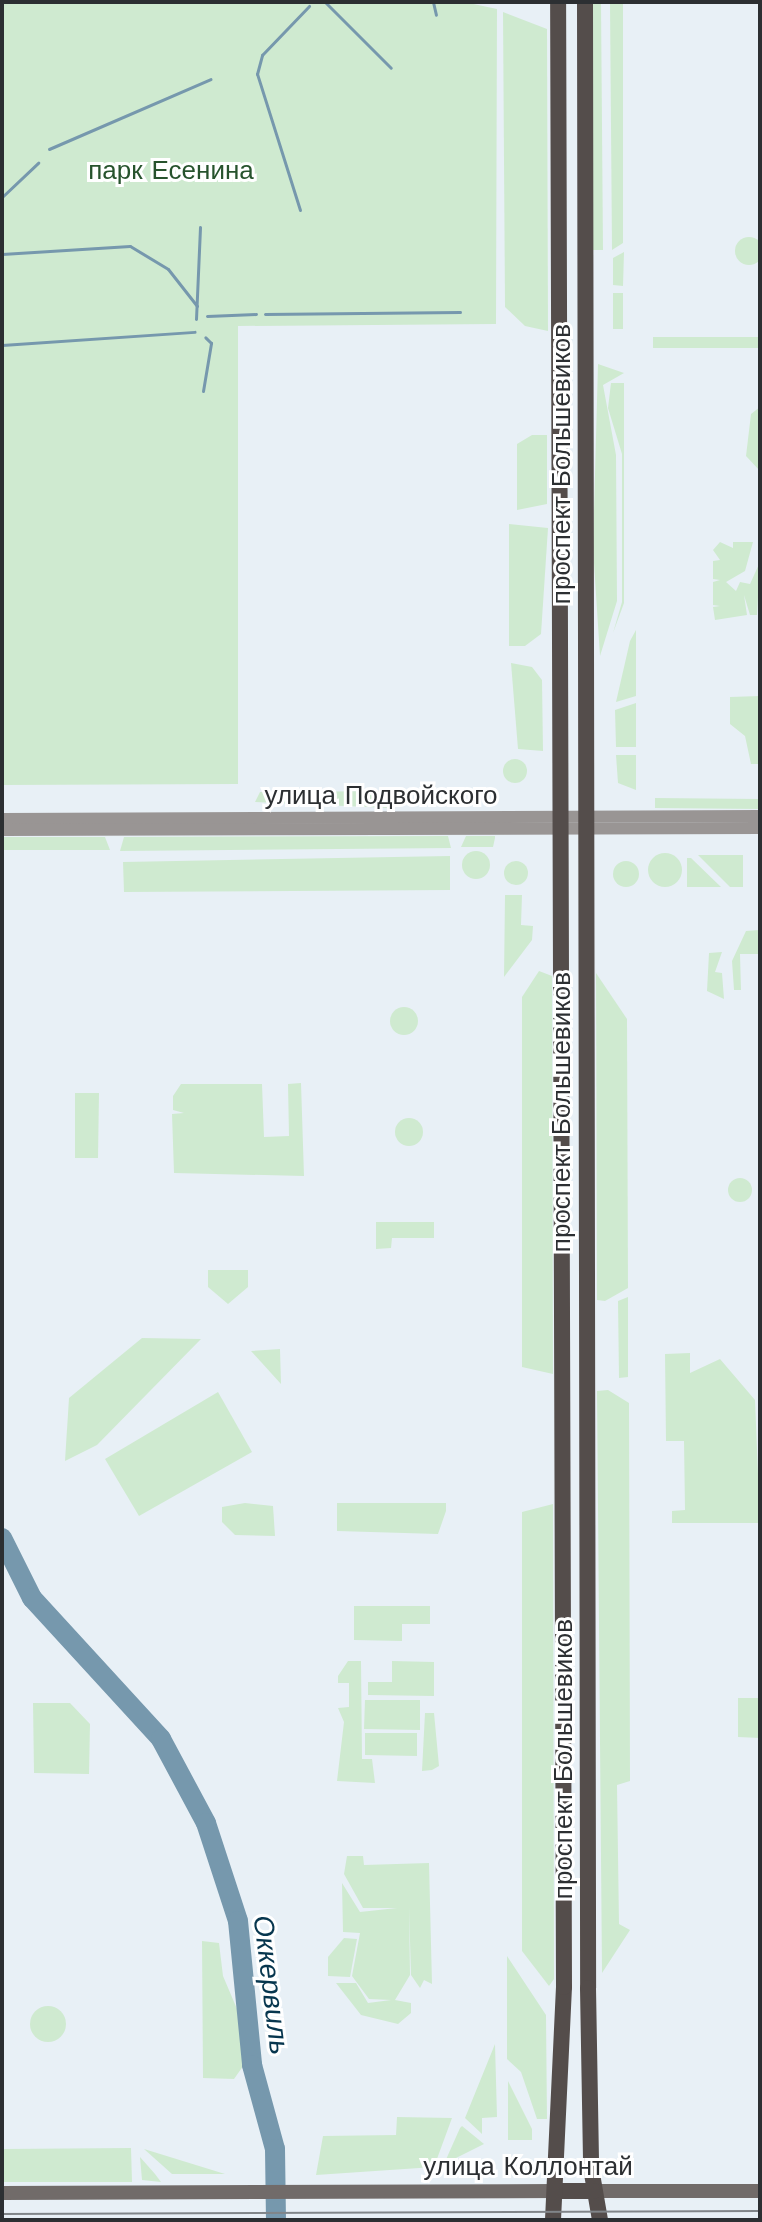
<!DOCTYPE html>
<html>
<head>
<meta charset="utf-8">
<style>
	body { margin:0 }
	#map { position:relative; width:762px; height:2222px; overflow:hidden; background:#e8f0f6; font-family:"Work Sans",sans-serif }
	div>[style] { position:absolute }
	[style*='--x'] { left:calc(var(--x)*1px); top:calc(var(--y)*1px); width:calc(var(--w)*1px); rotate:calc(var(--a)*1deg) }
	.green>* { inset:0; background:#cfead0 }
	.round { border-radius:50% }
	.stream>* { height:3px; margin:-1.5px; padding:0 1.5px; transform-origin:1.5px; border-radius:1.5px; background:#7698ad }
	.river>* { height:20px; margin:-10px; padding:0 10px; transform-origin:10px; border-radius:10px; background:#7698ad }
	.tertiary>* { height:12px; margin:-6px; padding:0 6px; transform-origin:6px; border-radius:6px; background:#999594 }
	.secondary>* { height:14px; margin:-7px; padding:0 7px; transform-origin:7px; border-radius:7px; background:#716b69 }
	.primary>* { height:16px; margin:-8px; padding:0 8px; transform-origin:8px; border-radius:8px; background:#544d4b }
	.tram>* { height:2px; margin:-1px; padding:0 1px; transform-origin:1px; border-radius:1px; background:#808589 }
	span { translate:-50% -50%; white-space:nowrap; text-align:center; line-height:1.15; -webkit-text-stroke:6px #fff; paint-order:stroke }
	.park-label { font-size:26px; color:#27532d }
	.street-label { font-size:26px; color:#2c2f32 }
	.water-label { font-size:28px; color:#07364e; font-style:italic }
	.frame { position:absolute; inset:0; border:4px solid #2c2f32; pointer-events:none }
</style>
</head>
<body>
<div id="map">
	<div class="green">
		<i style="clip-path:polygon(2px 2px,464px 2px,497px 9px,496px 324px,238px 326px,238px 784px,2px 785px)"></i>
		<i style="clip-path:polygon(591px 2px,601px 2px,603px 250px,592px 250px)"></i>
		<i style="clip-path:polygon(610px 2px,623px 2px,623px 243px,612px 250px)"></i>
		<i style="clip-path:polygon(503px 12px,547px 29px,548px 331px,525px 326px,505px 307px)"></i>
		<i class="round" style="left:735px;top:237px;width:28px;height:28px"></i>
		<i style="clip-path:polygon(624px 252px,623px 286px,613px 285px,613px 258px)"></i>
		<i style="clip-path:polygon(613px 293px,623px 293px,623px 329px,613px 329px)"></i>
		<i style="clip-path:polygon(653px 337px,760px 337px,760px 348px,653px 348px)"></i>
		<i style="clip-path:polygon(598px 364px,624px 373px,603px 385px,616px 455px,617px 601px,600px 656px,593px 548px)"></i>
		<i style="clip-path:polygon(611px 383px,624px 383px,624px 603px,613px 633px,622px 602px,622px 454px,608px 408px)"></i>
		<i style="clip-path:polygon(760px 407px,760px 471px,746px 456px,751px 414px)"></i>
		<i style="clip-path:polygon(532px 435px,547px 435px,547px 504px,517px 510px,517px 444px)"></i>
		<i style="clip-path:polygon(509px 524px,548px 528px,541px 634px,525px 646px,509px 646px)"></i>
		<i style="clip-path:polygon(720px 542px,733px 548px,733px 542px,753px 542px,745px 571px,726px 582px,736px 591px,740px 582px,750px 584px,760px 562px,757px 615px,750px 615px,744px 595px,747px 615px,715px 620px,713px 607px,720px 606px,713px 605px,713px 582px,720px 580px,713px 579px,713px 561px,720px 560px,713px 550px)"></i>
		<i style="clip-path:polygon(636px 630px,636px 696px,616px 702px,630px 641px)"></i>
		<i style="clip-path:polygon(511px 663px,532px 667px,542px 680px,543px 751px,518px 749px)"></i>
		<i style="clip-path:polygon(760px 696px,760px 764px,751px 764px,745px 736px,730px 724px,730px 697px)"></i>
		<i style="clip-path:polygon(636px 703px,636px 747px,616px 747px,615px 710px)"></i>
		<i style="clip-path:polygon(616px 755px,636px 755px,636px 790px,618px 783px)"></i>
		<i class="round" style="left:503px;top:759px;width:24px;height:24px"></i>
		<i style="clip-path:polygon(399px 791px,390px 808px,255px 802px,260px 792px)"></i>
		<i style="clip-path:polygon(655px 798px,760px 799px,760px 809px,655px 808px)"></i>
		<i style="clip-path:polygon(448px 836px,451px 848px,120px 851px,124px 837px)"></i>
		<i style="clip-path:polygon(466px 836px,495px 836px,495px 838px,493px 847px,461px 847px)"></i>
		<i style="clip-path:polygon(2px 837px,105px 837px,110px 850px,2px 850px)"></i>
		<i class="round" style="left:462px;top:851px;width:28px;height:28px"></i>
		<i class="round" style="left:648px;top:853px;width:34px;height:34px"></i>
		<i style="clip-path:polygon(698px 855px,743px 855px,743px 887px,730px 887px)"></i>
		<i style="clip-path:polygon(450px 856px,450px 890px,124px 892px,123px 862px)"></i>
		<i style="clip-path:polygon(687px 858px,691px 858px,721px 887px,687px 887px)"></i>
		<i class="round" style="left:504px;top:861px;width:24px;height:24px"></i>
		<i class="round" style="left:613px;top:861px;width:26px;height:26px"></i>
		<i style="clip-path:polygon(505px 895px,522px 895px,521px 925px,533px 926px,532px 940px,504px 977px)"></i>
		<i style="clip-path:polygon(759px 930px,760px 954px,740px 954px,741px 990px,734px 990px,732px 961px,746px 931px)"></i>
		<i style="clip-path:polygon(722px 952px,715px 972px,722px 973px,724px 999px,707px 991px,709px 953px)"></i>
		<i style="clip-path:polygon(539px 971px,552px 976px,553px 1374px,522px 1367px,522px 997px)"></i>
		<i style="clip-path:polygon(596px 973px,627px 1019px,628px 1288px,605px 1301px,597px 1300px)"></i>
		<i class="round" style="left:390px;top:1007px;width:28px;height:28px"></i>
		<i style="clip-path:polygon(301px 1083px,304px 1176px,174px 1173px,172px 1114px,184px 1113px,173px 1110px,173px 1096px,181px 1084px,262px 1084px,264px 1137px,289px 1136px,288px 1084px)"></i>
		<i style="clip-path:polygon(75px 1093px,99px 1093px,98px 1158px,75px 1158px)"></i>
		<i class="round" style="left:395px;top:1118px;width:28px;height:28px"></i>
		<i class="round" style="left:728px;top:1178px;width:24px;height:24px"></i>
		<i style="clip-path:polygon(376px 1222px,434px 1222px,434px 1238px,392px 1238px,391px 1248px,376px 1249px)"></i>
		<i style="clip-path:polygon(208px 1270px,248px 1270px,248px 1287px,228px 1304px,208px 1287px)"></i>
		<i style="clip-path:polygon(628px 1297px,628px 1377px,619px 1378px,618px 1301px)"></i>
		<i style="clip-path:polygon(142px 1338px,201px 1339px,97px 1445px,65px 1461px,69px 1398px)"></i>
		<i style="clip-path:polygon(280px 1349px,281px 1384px,251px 1351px)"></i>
		<i style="clip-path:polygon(690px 1353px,690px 1373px,720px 1359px,755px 1400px,760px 1523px,672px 1523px,672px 1511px,685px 1510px,684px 1441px,666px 1441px,665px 1354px)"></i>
		<i style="clip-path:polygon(608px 1390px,629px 1403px,630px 1781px,617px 1785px,619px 1924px,630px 1930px,602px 1973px,597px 1391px)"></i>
		<i style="clip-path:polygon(218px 1392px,252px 1452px,139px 1516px,105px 1459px)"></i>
		<i style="clip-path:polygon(245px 1503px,273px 1506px,275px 1536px,235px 1535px,222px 1522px,222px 1507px)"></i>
		<i style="clip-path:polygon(337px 1503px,446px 1503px,446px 1511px,438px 1534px,337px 1531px)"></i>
		<i style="clip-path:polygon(553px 1504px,554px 1979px,549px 1986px,522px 1951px,522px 1512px)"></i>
		<i style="clip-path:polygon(354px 1606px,430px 1606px,430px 1624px,402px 1624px,402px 1641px,354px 1640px)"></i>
		<i style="clip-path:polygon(348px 1661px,361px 1661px,362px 1759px,372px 1759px,375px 1783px,337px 1781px,344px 1722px,338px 1708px,349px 1707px,349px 1683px,338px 1683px,338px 1676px)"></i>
		<i style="clip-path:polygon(392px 1661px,434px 1662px,434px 1696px,368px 1695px,368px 1682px,392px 1682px)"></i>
		<i style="clip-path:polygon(738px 1698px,760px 1698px,760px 1738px,738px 1737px)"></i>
		<i style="clip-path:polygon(365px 1700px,420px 1700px,420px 1730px,364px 1729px)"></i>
		<i style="clip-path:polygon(33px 1703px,70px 1703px,90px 1724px,89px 1774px,34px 1773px)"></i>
		<i style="clip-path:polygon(425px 1713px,434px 1713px,439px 1766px,432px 1770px,422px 1771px)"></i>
		<i style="clip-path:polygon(365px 1733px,417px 1733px,417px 1756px,365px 1755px)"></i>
		<i style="clip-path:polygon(347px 1856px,363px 1856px,364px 1865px,429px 1863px,432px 1984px,424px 1980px,420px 1988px,411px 1975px,409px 1907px,410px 1975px,395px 2000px,411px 2003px,411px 2013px,398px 2024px,361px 2015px,336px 1983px,356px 1983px,368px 2003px,391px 2000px,369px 1999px,352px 1976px,360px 1933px,343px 1932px,342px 1883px,360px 1912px,397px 1908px,363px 1908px,344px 1874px)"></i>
		<i style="clip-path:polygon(344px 1938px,357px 1939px,350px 1977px,328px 1976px,328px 1957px)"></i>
		<i style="clip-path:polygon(202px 1941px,219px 1943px,223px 1976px,240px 2016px,246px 2062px,234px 2079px,203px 2078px)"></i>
		<i style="clip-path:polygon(507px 1956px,546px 2015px,547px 2119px,537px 2119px,521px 2072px,507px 2059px)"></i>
		<i class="round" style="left:30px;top:2006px;width:36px;height:36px"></i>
		<i style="clip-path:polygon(495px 2044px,497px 2117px,482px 2118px,482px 2134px,465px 2118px)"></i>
		<i style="clip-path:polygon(508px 2081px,532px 2129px,532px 2140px,508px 2140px)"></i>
		<i style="clip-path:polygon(397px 2117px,452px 2118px,434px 2167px,316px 2175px,323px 2136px,396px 2135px)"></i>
		<i style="clip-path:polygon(462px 2126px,484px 2144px,444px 2164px,460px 2128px)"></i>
		<i style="clip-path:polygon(131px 2148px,132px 2182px,2px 2182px,2px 2149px)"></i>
		<i style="clip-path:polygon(144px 2149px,225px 2174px,172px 2174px)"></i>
		<i style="clip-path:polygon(140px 2157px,155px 2174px,161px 2182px,142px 2180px)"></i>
	</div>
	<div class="stream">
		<i style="--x:325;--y:2;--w:93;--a:45"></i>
		<i style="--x:433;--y:2;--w:13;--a:77"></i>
		<i style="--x:49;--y:149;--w:176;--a:-23.4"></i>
		<i style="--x:2;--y:197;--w:50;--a:-43.4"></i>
		<i style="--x:300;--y:210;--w:143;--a:-107.5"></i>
		<i style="--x:257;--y:74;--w:20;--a:-75"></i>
		<i style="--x:262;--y:55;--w:68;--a:-46.2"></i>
		<i style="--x:2;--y:254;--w:128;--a:-3.6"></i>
		<i style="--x:130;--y:246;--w:44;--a:31.2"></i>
		<i style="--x:168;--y:269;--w:47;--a:51.9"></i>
		<i style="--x:265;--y:314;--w:195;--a:-0.6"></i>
		<i style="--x:207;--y:316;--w:49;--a:-2.3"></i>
		<i style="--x:196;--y:319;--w:92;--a:-87.5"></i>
		<i style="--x:2;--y:345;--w:193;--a:-3.9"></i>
		<i style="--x:203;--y:391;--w:49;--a:-80.5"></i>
		<i style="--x:211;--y:343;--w:8;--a:-135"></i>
	</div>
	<div class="river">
		<i style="--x:2;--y:1538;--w:67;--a:63.4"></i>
		<i style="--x:32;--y:1598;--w:191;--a:47.5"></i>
		<i style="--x:161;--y:1739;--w:95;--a:61.8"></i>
		<i style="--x:206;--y:1823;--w:103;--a:71.9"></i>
		<i style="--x:238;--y:1921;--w:145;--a:84.4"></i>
		<i style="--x:252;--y:2065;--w:87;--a:74.7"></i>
		<i style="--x:275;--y:2149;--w:71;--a:89.2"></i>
	</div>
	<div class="tertiary">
		<i style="--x:2;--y:819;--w:758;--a:-0.23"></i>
		<i style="--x:2;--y:830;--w:758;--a:-0.15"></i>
	</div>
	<div class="secondary">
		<i style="--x:593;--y:2191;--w:167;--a:0"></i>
		<i style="--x:2;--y:2193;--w:557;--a:-0.21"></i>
	</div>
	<div class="primary">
		<i style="--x:585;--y:2;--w:1986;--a:89.91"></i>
		<i style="--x:588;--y:1988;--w:180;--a:89"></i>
		<i style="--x:591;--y:2168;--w:53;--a:80.2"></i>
		<i style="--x:559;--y:2191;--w:34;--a:0"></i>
		<i style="--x:553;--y:2220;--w:233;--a:-87.3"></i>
		<i style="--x:564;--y:1987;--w:1985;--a:-90.17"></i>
	</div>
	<div class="tram">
		<i style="--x:2;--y:2214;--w:758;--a:-0.23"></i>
	</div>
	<div class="park-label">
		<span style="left:171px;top:171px">парк Есенина</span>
	</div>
	<div class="street-label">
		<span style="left:562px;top:464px;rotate:-90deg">проспект Большевиков</span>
		<span style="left:381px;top:796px">улица Подвойского</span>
		<span style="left:562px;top:1112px;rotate:-90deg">проспект Большевиков</span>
		<span style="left:564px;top:1759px;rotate:-90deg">проспект Большевиков</span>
		<span style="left:528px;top:2167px">улица Коллонтай</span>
	</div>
	<div class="water-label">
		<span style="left:271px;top:1985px;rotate:83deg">Оккервиль</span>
	</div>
	<div class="frame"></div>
</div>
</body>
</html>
